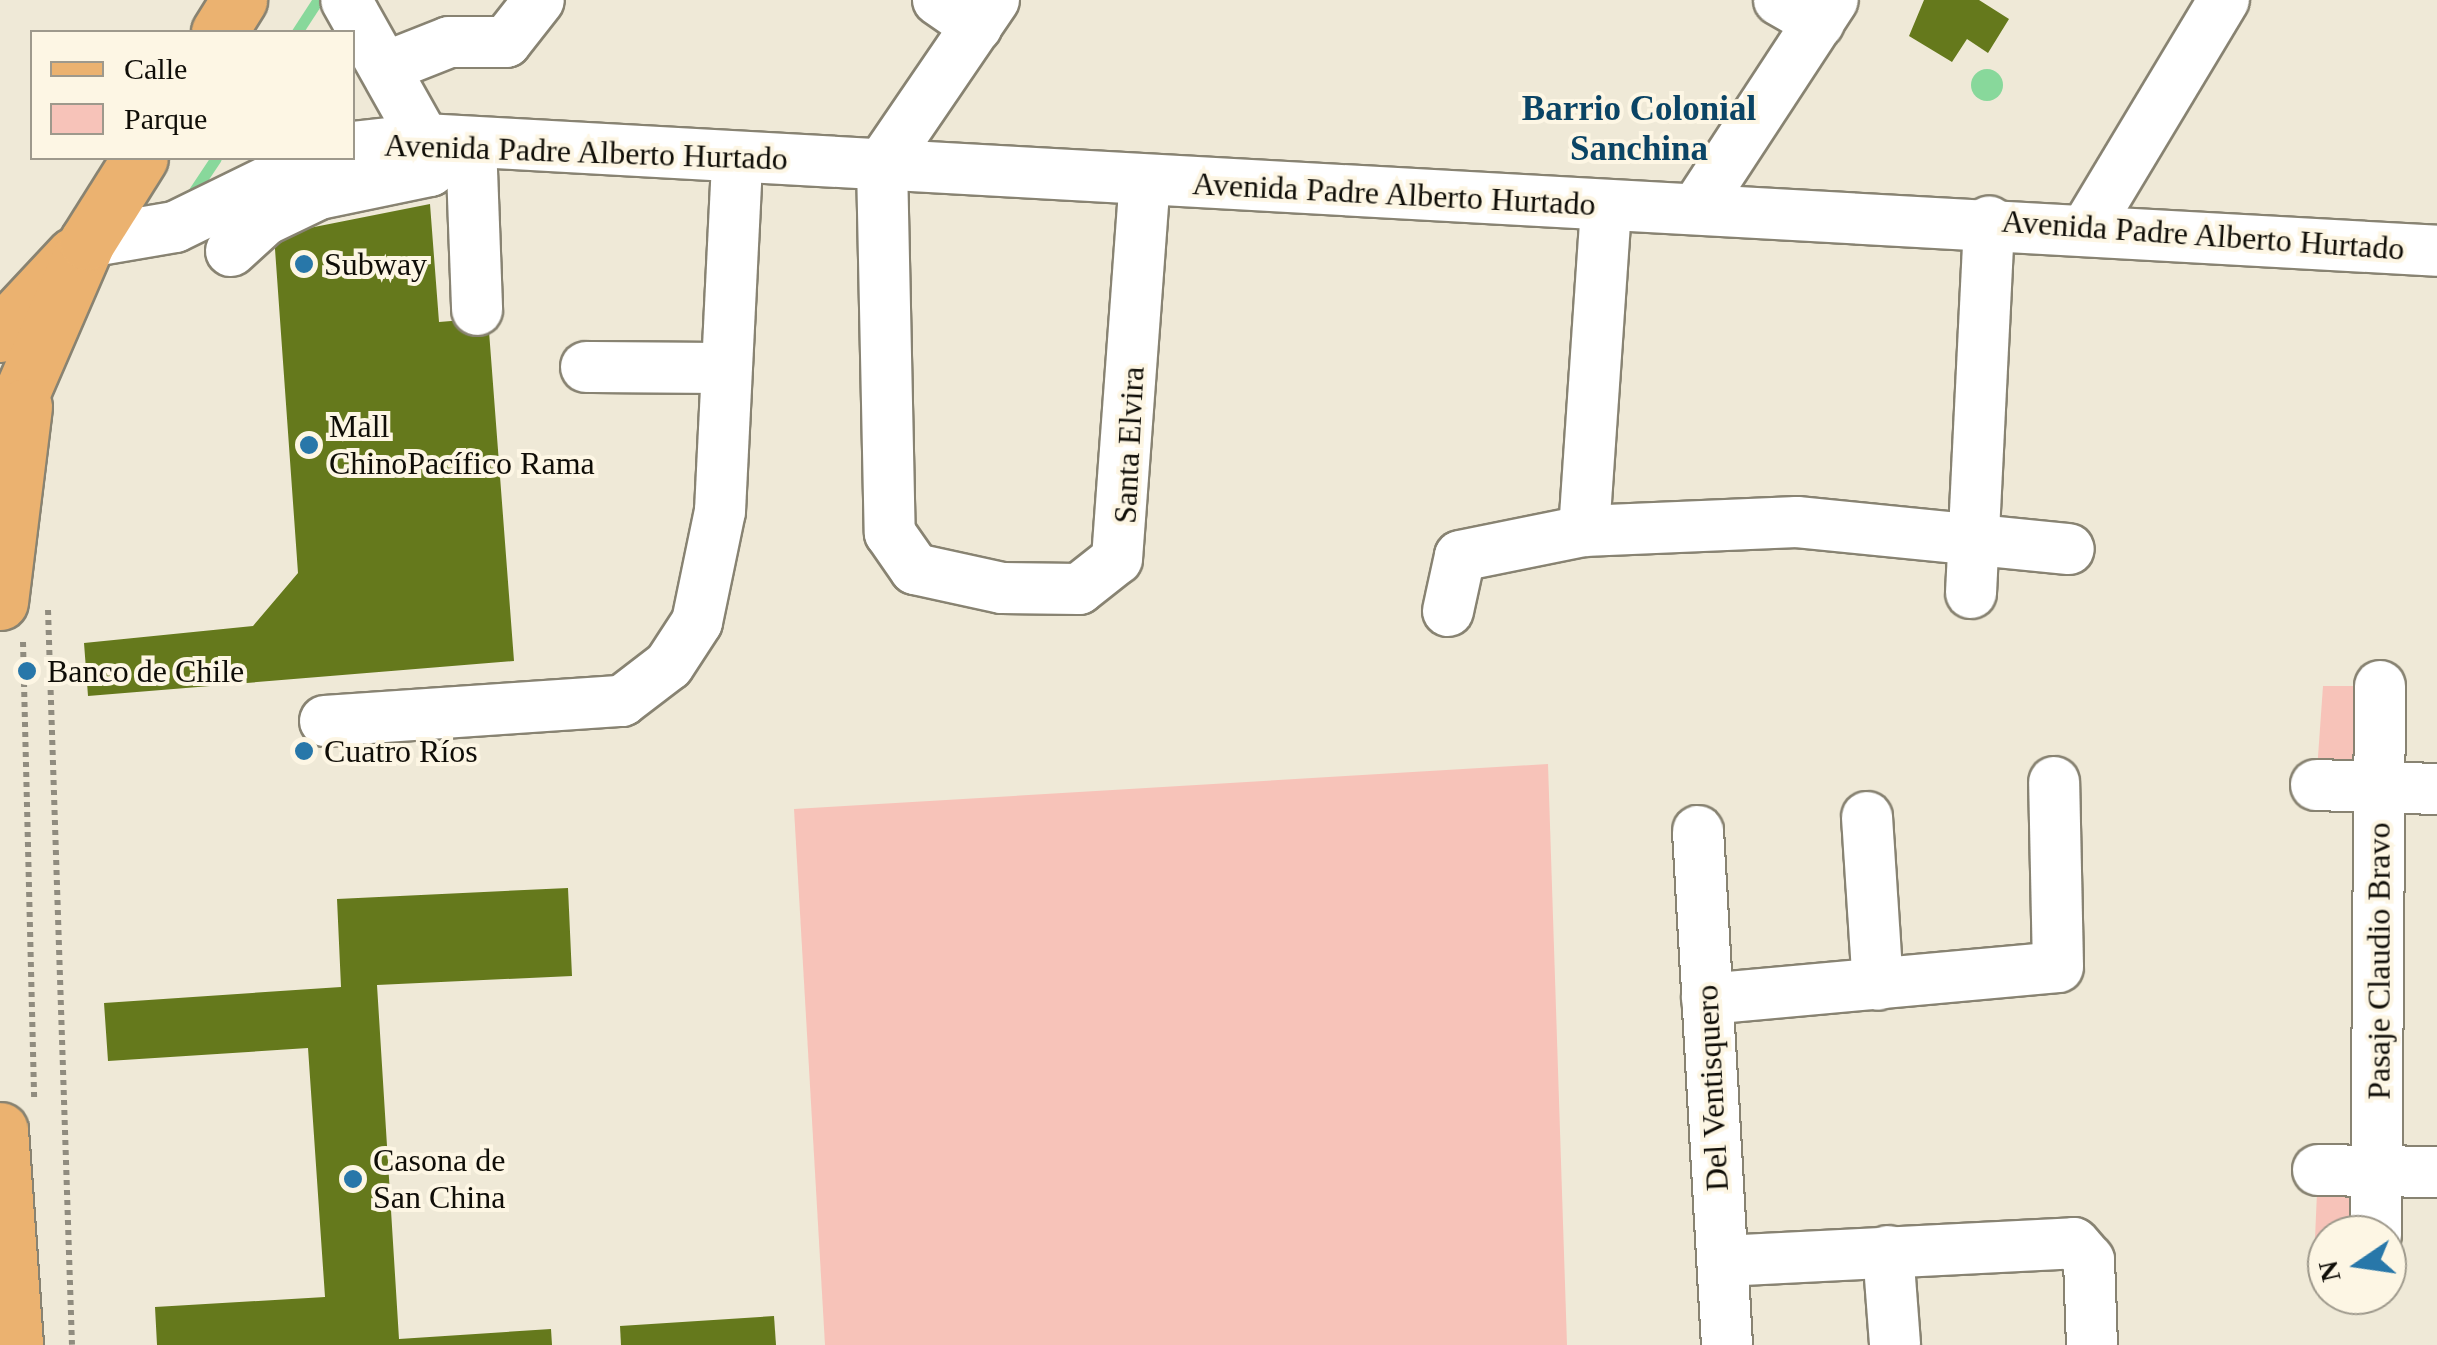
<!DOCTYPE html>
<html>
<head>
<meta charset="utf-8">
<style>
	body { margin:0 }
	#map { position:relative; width:2437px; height:1345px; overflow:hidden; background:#efe9d7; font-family:Georgia,serif }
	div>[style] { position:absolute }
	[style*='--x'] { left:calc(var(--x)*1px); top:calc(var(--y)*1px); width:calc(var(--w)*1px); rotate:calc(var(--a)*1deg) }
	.green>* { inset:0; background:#f7c3b9 }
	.water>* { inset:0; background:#88d89b }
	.round { border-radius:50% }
	.stream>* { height:11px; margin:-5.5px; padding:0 5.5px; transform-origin:5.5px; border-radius:5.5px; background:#88d89b }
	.building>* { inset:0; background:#65791c }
	.path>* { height:6px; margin-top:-3px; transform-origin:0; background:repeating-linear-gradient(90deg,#908c7f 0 5px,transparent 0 10px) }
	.roads { filter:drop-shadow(2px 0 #888372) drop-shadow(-2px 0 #888372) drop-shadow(0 2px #888372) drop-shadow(0 -2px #888372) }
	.minor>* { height:50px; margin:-25px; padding:0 25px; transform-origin:25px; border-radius:25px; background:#fff }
	.major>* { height:55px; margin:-27.5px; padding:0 27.5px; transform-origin:27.5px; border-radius:27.5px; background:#ebb270 }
	.dots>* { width:28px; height:28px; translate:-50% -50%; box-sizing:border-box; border:5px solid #fdf6e4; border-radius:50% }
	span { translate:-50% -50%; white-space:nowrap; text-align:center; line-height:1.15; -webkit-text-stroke:8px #fdf6e4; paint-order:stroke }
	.street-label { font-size:32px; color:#0f0d07 }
	.poi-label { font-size:32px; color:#0f0d07 }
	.left { translate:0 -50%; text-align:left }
	.neighbourhood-label { font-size:35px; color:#0a4465; font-weight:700 }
	.legend { position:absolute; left:30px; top:30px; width:325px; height:130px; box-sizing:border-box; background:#fdf6e4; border:2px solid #9e998c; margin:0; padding:12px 18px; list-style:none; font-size:30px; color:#0f0d07 }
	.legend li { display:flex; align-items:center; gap:20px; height:50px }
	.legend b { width:50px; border:2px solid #9e998c }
	.north { position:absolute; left:2307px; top:1215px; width:100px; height:100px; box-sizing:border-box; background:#fdf6e4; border:2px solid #9e998c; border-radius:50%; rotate:257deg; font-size:28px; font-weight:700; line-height:40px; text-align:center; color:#0f0d07 }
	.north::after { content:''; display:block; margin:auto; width:35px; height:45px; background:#2877a9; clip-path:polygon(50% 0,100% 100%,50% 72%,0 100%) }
</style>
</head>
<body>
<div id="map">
	<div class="green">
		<i style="clip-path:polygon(2323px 686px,2380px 686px,2380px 787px,2316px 785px)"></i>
		<i style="clip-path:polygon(1548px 764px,1567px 1345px,825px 1345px,794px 809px)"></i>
		<i style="clip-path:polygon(2318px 1170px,2378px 1171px,2376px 1235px,2327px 1235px,2327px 1285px,2313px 1284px)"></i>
	</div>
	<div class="water">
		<i class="round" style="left:1971px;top:69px;width:32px;height:32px"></i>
	</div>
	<div class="stream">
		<i style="--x:297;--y:32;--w:38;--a:-57"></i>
		<i style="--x:188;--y:200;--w:50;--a:-56.3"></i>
	</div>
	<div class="building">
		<i style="clip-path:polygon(1924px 0,1979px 0,2009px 19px,1988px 53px,1967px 39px,1952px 62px,1909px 36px)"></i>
		<i style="clip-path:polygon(430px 204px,439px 322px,488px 318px,514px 661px,88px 696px,84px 643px,253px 626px,298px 573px,274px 235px)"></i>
		<i style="clip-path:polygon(568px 888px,572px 976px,377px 985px,399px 1339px,551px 1329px,552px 1345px,157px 1345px,155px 1307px,325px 1297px,308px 1048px,108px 1061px,104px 1003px,341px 987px,337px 899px)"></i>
		<i style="clip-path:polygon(774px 1316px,776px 1345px,621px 1345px,620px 1326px)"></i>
	</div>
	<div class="path">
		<i style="--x:48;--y:610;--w:735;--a:88.13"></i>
		<i style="--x:23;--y:642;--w:457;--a:88.6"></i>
	</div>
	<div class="roads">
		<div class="minor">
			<i style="--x:938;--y:0;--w:47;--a:34.7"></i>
			<i style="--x:994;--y:0;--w:199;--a:124.3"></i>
			<i style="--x:882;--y:164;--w:369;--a:88.8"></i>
			<i style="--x:890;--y:533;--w:44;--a:55.2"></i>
			<i style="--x:915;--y:569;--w:89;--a:12.3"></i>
			<i style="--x:1002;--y:588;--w:77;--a:0.7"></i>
			<i style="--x:1079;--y:589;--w:48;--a:-38.3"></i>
			<i style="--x:1117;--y:559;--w:380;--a:-85.8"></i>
			<i style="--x:1779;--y:0;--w:46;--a:29.9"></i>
			<i style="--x:386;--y:67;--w:68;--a:-21.6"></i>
			<i style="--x:449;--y:42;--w:57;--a:0"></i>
			<i style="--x:506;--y:42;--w:53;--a:-51.8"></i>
			<i style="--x:471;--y:143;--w:167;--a:87.9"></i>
			<i style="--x:352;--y:147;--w:72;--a:-6.3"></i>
			<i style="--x:424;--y:139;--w:2016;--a:3.18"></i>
			<i style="--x:1698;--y:206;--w:246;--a:-56.8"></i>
			<i style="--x:2088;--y:226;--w:264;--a:-59"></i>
			<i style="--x:87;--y:242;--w:89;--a:-9.7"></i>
			<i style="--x:175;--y:227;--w:157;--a:-26.1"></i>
			<i style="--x:231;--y:251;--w:46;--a:-42.4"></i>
			<i style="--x:265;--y:220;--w:60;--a:-25.7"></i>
			<i style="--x:319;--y:194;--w:113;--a:-11.7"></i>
			<i style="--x:430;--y:171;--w:33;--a:-101"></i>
			<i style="--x:424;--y:139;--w:159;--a:-119.3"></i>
			<i style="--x:586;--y:367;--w:140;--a:0.4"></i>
			<i style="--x:1584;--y:531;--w:326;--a:-86.1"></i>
			<i style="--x:1971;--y:593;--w:372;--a:-87.2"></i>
			<i style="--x:1448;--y:611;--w:56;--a:-77.7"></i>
			<i style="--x:1460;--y:556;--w:126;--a:-11.4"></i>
			<i style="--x:1584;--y:531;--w:213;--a:-2.4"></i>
			<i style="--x:1797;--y:522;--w:273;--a:5.7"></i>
			<i style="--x:325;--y:721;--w:298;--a:-3.9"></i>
			<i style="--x:622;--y:701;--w:59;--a:-37.5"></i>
			<i style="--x:669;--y:665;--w:51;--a:-56.9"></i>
			<i style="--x:697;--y:622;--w:113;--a:-78.3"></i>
			<i style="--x:720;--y:511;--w:352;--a:-87.2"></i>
			<i style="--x:2316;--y:785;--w:121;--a:1.9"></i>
			<i style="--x:1867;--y:817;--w:168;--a:86.3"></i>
			<i style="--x:1698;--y:831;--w:515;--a:86.77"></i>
			<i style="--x:1707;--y:999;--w:352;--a:-5.2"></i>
			<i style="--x:2058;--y:967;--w:185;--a:-91.2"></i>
			<i style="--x:2318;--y:1170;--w:119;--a:1"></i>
			<i style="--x:2376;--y:1235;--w:549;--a:-89.58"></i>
			<i style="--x:1888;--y:1251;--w:94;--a:85.7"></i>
			<i style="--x:1723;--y:1261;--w:351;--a:-2.9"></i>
			<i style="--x:2074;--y:1243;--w:23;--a:49"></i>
			<i style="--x:2089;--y:1260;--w:85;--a:88"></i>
		</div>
		<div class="major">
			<i style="--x:219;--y:32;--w:38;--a:-58"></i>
			<i style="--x:0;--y:334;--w:108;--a:-46.9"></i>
			<i style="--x:0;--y:443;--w:219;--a:-66.6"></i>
			<i style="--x:87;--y:242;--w:99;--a:-57.8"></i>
			<i style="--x:0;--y:602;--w:197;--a:-83"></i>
			<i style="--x:0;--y:1130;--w:216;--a:86"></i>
		</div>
	</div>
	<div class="dots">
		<i style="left:304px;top:264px;background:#2877a9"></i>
		<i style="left:309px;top:445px;background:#2877a9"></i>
		<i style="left:27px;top:671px;background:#2877a9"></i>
		<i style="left:304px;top:751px;background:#2877a9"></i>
		<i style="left:353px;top:1179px;background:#2877a9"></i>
	</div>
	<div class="street-label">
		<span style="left:586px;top:152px;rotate:2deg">Avenida Padre Alberto Hurtado</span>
		<span style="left:1394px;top:194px;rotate:3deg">Avenida Padre Alberto Hurtado</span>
		<span style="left:2203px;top:235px;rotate:4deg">Avenida Padre Alberto Hurtado</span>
		<span style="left:1129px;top:445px;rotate:-87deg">Santa Elvira</span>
		<span style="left:2379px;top:961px;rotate:-90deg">Pasaje Claudio Bravo</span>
		<span style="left:1712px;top:1088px;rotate:-93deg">Del Ventisquero</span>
	</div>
	<div class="poi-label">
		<span class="left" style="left:324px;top:264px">Subway</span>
		<span class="left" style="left:329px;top:445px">Mall<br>ChinoPacífico Rama</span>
		<span class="left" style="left:47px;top:671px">Banco de Chile</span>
		<span class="left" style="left:324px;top:751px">Cuatro Ríos</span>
		<span class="left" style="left:373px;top:1179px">Casona de<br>San China</span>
	</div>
	<div class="neighbourhood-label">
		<span style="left:1639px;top:129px">Barrio Colonial<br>Sanchina</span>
	</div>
	<ul class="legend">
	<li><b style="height:12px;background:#ebb270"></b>Calle</li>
	<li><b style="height:28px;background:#f7c3b9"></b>Parque</li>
	</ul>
	<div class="north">N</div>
</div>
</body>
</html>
